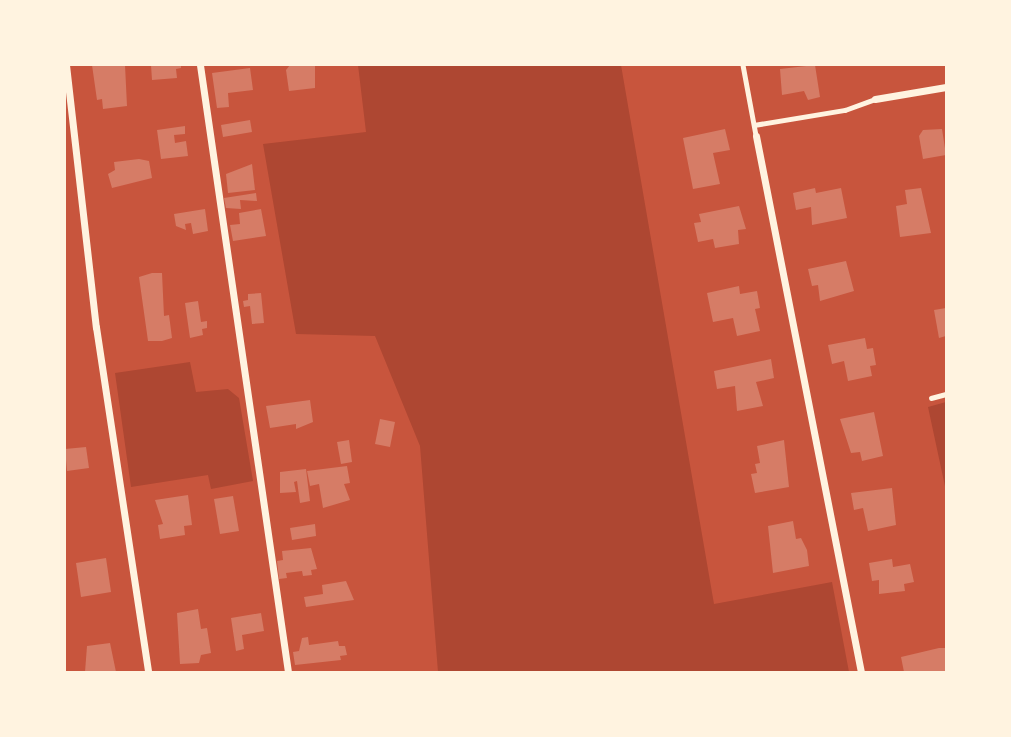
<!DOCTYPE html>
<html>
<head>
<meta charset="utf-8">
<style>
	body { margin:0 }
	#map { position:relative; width:1011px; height:737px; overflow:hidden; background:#c8553d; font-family:"Fira Sans",sans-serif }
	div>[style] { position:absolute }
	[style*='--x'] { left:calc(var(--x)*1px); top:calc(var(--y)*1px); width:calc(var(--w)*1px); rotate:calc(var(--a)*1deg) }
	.green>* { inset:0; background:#ae4732 }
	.building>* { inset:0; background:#d67c66 }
	.service>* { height:4.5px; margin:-2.25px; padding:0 2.25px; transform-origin:2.25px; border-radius:2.25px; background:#fff3e0 }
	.minor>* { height:7px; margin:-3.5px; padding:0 3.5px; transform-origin:3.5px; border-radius:3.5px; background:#fff3e0 }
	span { translate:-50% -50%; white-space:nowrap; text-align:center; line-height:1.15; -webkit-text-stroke:7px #fff3e0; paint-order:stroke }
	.frame { position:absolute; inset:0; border:66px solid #fff3e0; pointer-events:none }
</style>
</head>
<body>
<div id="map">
	<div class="green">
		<i style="clip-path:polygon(358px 65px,621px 65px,714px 604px,832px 582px,849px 672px,438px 672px,420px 446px,375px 336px,296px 334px,263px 144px,366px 132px)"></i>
		<i style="clip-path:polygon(190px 362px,196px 392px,228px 389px,239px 398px,253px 481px,211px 489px,208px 475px,131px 487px,115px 373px)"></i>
		<i style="clip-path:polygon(946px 402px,946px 491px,928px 407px)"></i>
	</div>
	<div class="building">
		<i style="clip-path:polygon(92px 65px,125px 65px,127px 106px,103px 109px,102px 99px,97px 100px)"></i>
		<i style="clip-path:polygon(151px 65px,181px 65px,181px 68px,176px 69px,177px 78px,152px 80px)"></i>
		<i style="clip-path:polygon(290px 65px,315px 65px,315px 88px,289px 91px,286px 70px)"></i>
		<i style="clip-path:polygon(815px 65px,820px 97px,808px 100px,804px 91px,782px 95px,780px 69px)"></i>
		<i style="clip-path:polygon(250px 68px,253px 90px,228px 93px,229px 107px,217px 108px,212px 73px)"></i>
		<i style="clip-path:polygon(250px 120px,252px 132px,223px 137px,221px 125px)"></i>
		<i style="clip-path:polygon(185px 126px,185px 134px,174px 135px,175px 143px,186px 141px,188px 156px,161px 159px,157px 130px)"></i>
		<i style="clip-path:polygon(725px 129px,730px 150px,713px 153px,720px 184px,693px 189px,683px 138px)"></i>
		<i style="clip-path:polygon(942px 129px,946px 155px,923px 159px,919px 136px,923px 130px)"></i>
		<i style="clip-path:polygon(139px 159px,149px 161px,152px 178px,112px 188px,108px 174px,115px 170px,114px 162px)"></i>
		<i style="clip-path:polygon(252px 164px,255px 190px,228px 193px,226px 174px)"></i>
		<i style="clip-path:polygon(815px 188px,816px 193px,841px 188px,847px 218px,812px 225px,811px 207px,796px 210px,793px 193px)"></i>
		<i style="clip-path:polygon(921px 188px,931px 233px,900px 237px,896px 206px,907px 204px,905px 190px)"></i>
		<i style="clip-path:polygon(256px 193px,257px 201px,240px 200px,241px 209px,226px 208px,224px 198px)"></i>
		<i style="clip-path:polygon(739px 206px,746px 229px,738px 230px,739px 244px,715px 248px,713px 239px,698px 242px,694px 223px,701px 222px,699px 214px)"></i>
		<i style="clip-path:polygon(205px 209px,208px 231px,193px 234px,191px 223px,185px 224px,186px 230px,176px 226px,174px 214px)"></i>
		<i style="clip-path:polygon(261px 209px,266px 236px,233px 241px,230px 225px,240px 224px,239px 213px)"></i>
		<i style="clip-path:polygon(846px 261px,854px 291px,820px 301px,818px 285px,812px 286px,808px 269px)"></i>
		<i style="clip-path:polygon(152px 273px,162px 273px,164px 316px,169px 315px,172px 338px,162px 341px,148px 341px,139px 277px)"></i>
		<i style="clip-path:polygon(739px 286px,740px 294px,757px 291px,760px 308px,755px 309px,760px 331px,737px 336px,733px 318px,713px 322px,707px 293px)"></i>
		<i style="clip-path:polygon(261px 293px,264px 323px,252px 324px,250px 306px,244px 307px,243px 301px,248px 300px,248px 294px)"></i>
		<i style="clip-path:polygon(198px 301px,201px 322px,207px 321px,207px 328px,202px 329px,203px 335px,190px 338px,185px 303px)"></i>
		<i style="clip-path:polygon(946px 308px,946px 336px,939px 338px,934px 310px)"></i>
		<i style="clip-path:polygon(865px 338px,867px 349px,873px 348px,876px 365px,870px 366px,872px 376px,848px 381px,844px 361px,832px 364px,828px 345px)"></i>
		<i style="clip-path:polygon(771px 359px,774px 378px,756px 382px,763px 406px,737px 411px,735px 386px,717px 389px,714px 371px)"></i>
		<i style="clip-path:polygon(310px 400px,313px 422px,296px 429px,296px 424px,270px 428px,266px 406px)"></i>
		<i style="clip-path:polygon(874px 412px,883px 456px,862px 461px,860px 452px,851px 453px,840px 419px)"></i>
		<i style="clip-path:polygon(380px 419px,395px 422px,390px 447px,375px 444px)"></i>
		<i style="clip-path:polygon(349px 440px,352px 462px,341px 464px,337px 442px)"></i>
		<i style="clip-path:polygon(784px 440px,789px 487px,755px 493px,751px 474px,757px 473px,755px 464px,760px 463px,757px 446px)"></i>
		<i style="clip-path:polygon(86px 447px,89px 468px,67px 471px,65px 449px)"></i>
		<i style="clip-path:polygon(347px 466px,350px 483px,344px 484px,350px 500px,323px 508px,319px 484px,310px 486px,307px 471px)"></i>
		<i style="clip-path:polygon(306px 469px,310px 501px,300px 503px,297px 481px,294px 482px,296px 492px,280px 493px,280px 472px)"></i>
		<i style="clip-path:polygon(892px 488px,896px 525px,868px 531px,863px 508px,854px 510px,851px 493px)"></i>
		<i style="clip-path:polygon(188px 495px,192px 525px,184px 526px,185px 535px,160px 539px,158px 525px,163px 524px,155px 500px)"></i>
		<i style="clip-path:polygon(233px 496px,239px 531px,220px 534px,214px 499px)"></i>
		<i style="clip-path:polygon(793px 521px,796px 539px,801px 538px,807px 550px,809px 566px,773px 573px,768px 526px)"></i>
		<i style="clip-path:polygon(315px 524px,316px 536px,292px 540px,290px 528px)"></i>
		<i style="clip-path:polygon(311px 548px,317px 569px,311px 570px,312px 575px,303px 576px,302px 571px,286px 573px,287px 578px,279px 579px,277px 561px,283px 560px,282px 551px)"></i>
		<i style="clip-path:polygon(106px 558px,111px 592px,81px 597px,76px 563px)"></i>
		<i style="clip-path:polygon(892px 559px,893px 567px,910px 564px,914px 582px,904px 584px,905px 591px,879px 594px,879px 580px,872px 581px,869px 563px)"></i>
		<i style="clip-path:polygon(346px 581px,354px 600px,306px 607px,304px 597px,323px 594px,322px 585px)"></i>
		<i style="clip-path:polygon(198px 609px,201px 629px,207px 628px,211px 653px,201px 655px,199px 663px,180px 664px,177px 613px)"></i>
		<i style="clip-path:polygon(261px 613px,264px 631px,242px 635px,244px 649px,236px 651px,231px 618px)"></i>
		<i style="clip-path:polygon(308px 637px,309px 645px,338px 641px,339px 646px,345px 646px,347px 655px,340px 656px,341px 660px,295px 665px,293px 652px,299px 651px,302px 638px)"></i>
		<i style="clip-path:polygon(110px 643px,116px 672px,85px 672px,87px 646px)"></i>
		<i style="clip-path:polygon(939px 648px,946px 648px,946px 672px,904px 672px,901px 657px)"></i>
	</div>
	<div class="service">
		<i style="--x:743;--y:65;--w:71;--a:79.5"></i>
		<i style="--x:754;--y:125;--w:92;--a:-9.4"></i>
		<i style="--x:845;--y:110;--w:32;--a:-20"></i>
		<i style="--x:931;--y:398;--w:16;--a:-15"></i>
	</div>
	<div class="minor">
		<i style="--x:66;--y:65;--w:264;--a:83.5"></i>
		<i style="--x:96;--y:327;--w:349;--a:81.4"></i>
		<i style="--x:200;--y:65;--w:613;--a:81.75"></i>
		<i style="--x:875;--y:99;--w:72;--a:-9.6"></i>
		<i style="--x:756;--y:136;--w:546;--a:78.92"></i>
	</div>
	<div class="frame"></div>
</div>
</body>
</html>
